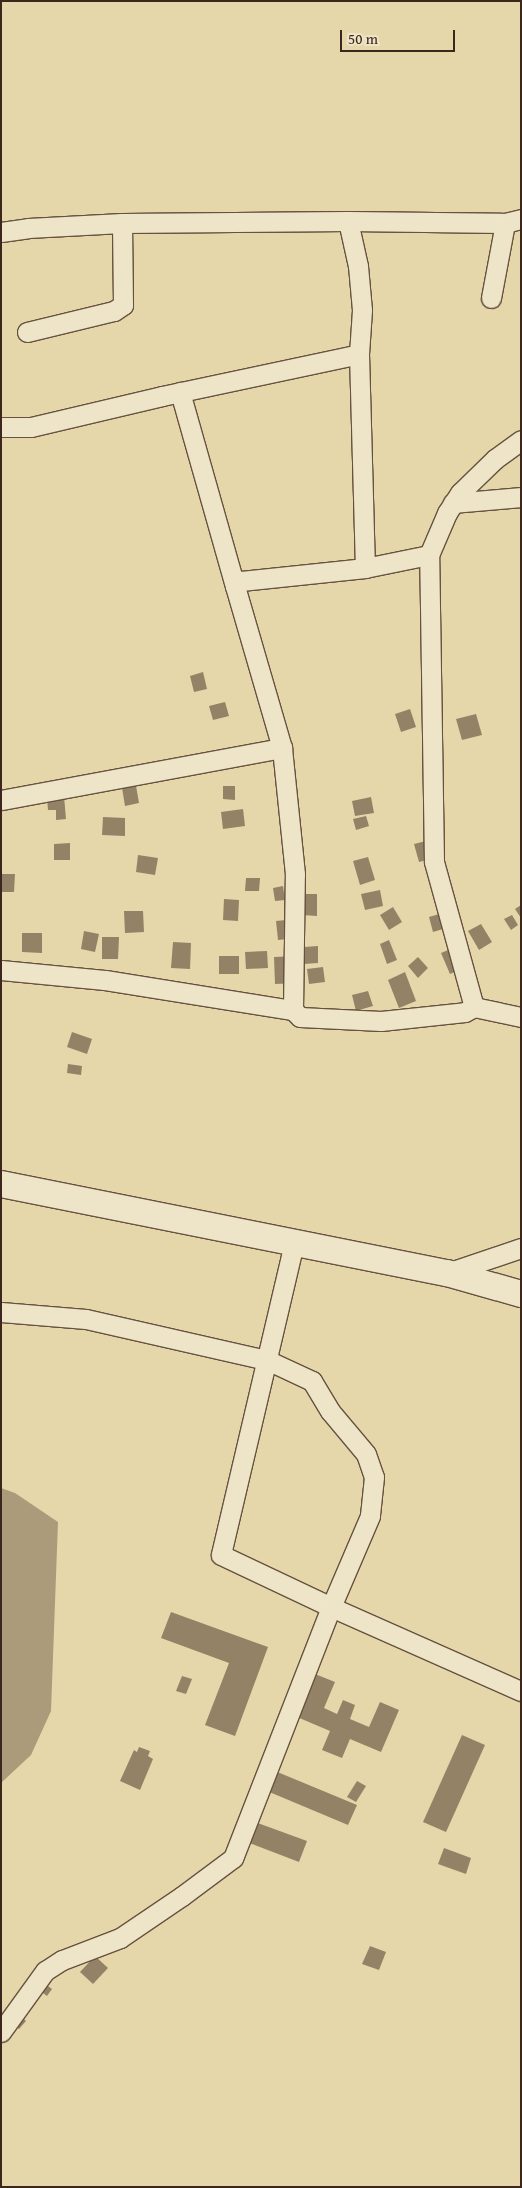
<!DOCTYPE html>
<html>
<head>
<meta charset="utf-8">
<style>
	body { margin:0 }
	#map { position:relative; width:522px; height:2188px; overflow:hidden; background:#e5d7aa; font-family:"Gentium Book Plus",serif }
	div>[style] { position:absolute }
	[style*='--x'] { left:calc(var(--x)*1px); top:calc(var(--y)*1px); width:calc(var(--w)*1px); rotate:calc(var(--a)*1deg) }
	.water>* { inset:0; background:#ac9b7a }
	.building>* { inset:0; background:#948266 }
	.roads { filter:drop-shadow(1px 0 #665240) drop-shadow(-1px 0 #665240) drop-shadow(0 1px #665240) drop-shadow(0 -1px #665240) }
	.street>* { height:19px; margin:-9.5px; padding:0 9.5px; transform-origin:9.5px; border-radius:9.5px; background:#eee5c8 }
	.secondary>* { height:26px; margin:-13px; padding:0 13px; transform-origin:13px; border-radius:13px; background:#eee5c8 }
	span { translate:-50% -50%; white-space:nowrap; text-align:center; line-height:1.15; -webkit-text-stroke:4.5px #eee5c8; paint-order:stroke }
	.frame { position:absolute; inset:0; border:2px solid #3c261d; pointer-events:none }
	.scale { position:absolute; left:340px; top:30px; width:115px; height:22px; box-sizing:border-box; border:2px solid #3c261d; border-top:0; padding-left:6px; font-size:15px; line-height:18px; white-space:nowrap; color:#3c261d; -webkit-text-stroke:4px #eee5c8; paint-order:stroke }
</style>
</head>
<body>
<div id="map">
	<div class="water">
		<i style="clip-path:polygon(1px 1488px,15px 1493px,58px 1522px,51px 1711px,31px 1755px,1px 1783px)"></i>
	</div>
	<div class="building">
		<i style="clip-path:polygon(203px 672px,207px 689px,194px 692px,190px 676px)"></i>
		<i style="clip-path:polygon(225px 702px,229px 716px,213px 720px,209px 706px)"></i>
		<i style="clip-path:polygon(410px 709px,416px 727px,401px 732px,395px 714px)"></i>
		<i style="clip-path:polygon(476px 714px,482px 735px,462px 740px,456px 719px)"></i>
		<i style="clip-path:polygon(135px 780px,139px 803px,125px 806px,121px 782px)"></i>
		<i style="clip-path:polygon(223px 786px,235px 786px,235px 800px,223px 799px)"></i>
		<i style="clip-path:polygon(64px 796px,66px 819px,56px 820px,56px 810px,48px 810px,47px 798px)"></i>
		<i style="clip-path:polygon(371px 797px,374px 813px,355px 816px,352px 801px)"></i>
		<i style="clip-path:polygon(243px 809px,245px 826px,223px 829px,221px 812px)"></i>
		<i style="clip-path:polygon(366px 816px,369px 826px,356px 830px,353px 819px)"></i>
		<i style="clip-path:polygon(103px 817px,125px 818px,125px 836px,102px 835px)"></i>
		<i style="clip-path:polygon(426px 841px,431px 859px,419px 862px,414px 844px)"></i>
		<i style="clip-path:polygon(70px 843px,70px 860px,54px 860px,54px 844px)"></i>
		<i style="clip-path:polygon(138px 855px,158px 858px,155px 875px,136px 872px)"></i>
		<i style="clip-path:polygon(368px 857px,375px 880px,360px 885px,353px 861px)"></i>
		<i style="clip-path:polygon(1px 874px,15px 874px,14px 892px,1px 892px)"></i>
		<i style="clip-path:polygon(246px 878px,260px 878px,259px 891px,245px 891px)"></i>
		<i style="clip-path:polygon(283px 886px,285px 900px,275px 901px,273px 888px)"></i>
		<i style="clip-path:polygon(380px 890px,383px 906px,365px 910px,361px 894px)"></i>
		<i style="clip-path:polygon(302px 894px,317px 894px,317px 916px,302px 915px)"></i>
		<i style="clip-path:polygon(224px 899px,239px 900px,238px 921px,223px 920px)"></i>
		<i style="clip-path:polygon(521px 905px,521px 918px,515px 909px)"></i>
		<i style="clip-path:polygon(393px 907px,402px 922px,389px 930px,380px 915px)"></i>
		<i style="clip-path:polygon(124px 911px,143px 911px,144px 932px,125px 933px)"></i>
		<i style="clip-path:polygon(446px 912px,450px 927px,433px 932px,429px 917px)"></i>
		<i style="clip-path:polygon(512px 915px,518px 925px,511px 930px,504px 919px)"></i>
		<i style="clip-path:polygon(296px 919px,298px 938px,278px 940px,276px 921px)"></i>
		<i style="clip-path:polygon(481px 924px,492px 942px,479px 950px,468px 931px)"></i>
		<i style="clip-path:polygon(84px 931px,99px 934px,95px 952px,81px 949px)"></i>
		<i style="clip-path:polygon(22px 933px,42px 933px,42px 953px,22px 952px)"></i>
		<i style="clip-path:polygon(102px 937px,119px 937px,118px 959px,102px 959px)"></i>
		<i style="clip-path:polygon(389px 940px,397px 960px,387px 964px,380px 944px)"></i>
		<i style="clip-path:polygon(173px 942px,191px 943px,190px 969px,171px 968px)"></i>
		<i style="clip-path:polygon(318px 946px,318px 963px,304px 964px,304px 947px)"></i>
		<i style="clip-path:polygon(453px 948px,462px 969px,450px 974px,441px 953px)"></i>
		<i style="clip-path:polygon(267px 951px,268px 968px,246px 969px,245px 952px)"></i>
		<i style="clip-path:polygon(219px 956px,239px 956px,239px 974px,219px 974px)"></i>
		<i style="clip-path:polygon(296px 956px,297px 983px,275px 984px,274px 957px)"></i>
		<i style="clip-path:polygon(418px 957px,428px 968px,418px 978px,408px 966px)"></i>
		<i style="clip-path:polygon(323px 967px,325px 982px,309px 984px,307px 969px)"></i>
		<i style="clip-path:polygon(405px 972px,416px 1001px,399px 1008px,388px 980px)"></i>
		<i style="clip-path:polygon(368px 991px,373px 1006px,356px 1011px,352px 995px)"></i>
		<i style="clip-path:polygon(72px 1032px,92px 1039px,87px 1054px,67px 1047px)"></i>
		<i style="clip-path:polygon(68px 1064px,82px 1066px,81px 1075px,67px 1073px)"></i>
		<i style="clip-path:polygon(171px 1612px,268px 1647px,235px 1736px,205px 1725px,229px 1663px,161px 1638px)"></i>
		<i style="clip-path:polygon(315px 1674px,335px 1682px,324px 1708px,337px 1714px,343px 1700px,355px 1705px,350px 1719px,369px 1727px,380px 1702px,399px 1710px,381px 1752px,350px 1739px,342px 1758px,322px 1750px,330px 1731px,297px 1717px)"></i>
		<i style="clip-path:polygon(182px 1676px,192px 1679px,186px 1694px,176px 1691px)"></i>
		<i style="clip-path:polygon(462px 1735px,485px 1745px,446px 1832px,423px 1822px)"></i>
		<i style="clip-path:polygon(139px 1747px,150px 1751px,148px 1756px,153px 1759px,140px 1790px,120px 1781px,134px 1750px,137px 1752px)"></i>
		<i style="clip-path:polygon(275px 1771px,357px 1805px,348px 1825px,267px 1791px)"></i>
		<i style="clip-path:polygon(357px 1781px,366px 1786px,356px 1802px,347px 1797px)"></i>
		<i style="clip-path:polygon(255px 1822px,307px 1841px,299px 1862px,247px 1842px)"></i>
		<i style="clip-path:polygon(444px 1848px,471px 1858px,466px 1874px,438px 1864px)"></i>
		<i style="clip-path:polygon(370px 1946px,386px 1952px,379px 1970px,362px 1964px)"></i>
		<i style="clip-path:polygon(95px 1956px,108px 1968px,93px 1984px,80px 1972px)"></i>
		<i style="clip-path:polygon(44px 1983px,52px 1989px,47px 1996px,39px 1990px)"></i>
		<i style="clip-path:polygon(18px 2013px,26px 2021px,19px 2029px,10px 2022px)"></i>
	</div>
	<div class="roads">
		<div class="street">
			<i style="--x:348;--y:221;--w:46;--a:77.5"></i>
			<i style="--x:358;--y:266;--w:44;--a:84.8"></i>
			<i style="--x:362;--y:310;--w:44;--a:93.9"></i>
			<i style="--x:359;--y:354;--w:214;--a:88.4"></i>
			<i style="--x:1;--y:232;--w:27;--a:-8"></i>
			<i style="--x:28;--y:228;--w:94;--a:-3"></i>
			<i style="--x:122;--y:223;--w:226;--a:-0.5"></i>
			<i style="--x:348;--y:221;--w:157;--a:0.7"></i>
			<i style="--x:505;--y:223;--w:16;--a:-14"></i>
			<i style="--x:491;--y:298;--w:76;--a:-79.4"></i>
			<i style="--x:27;--y:332;--w:89;--a:-13.6"></i>
			<i style="--x:114;--y:311;--w:11;--a:-34"></i>
			<i style="--x:123;--y:305;--w:82;--a:-90.7"></i>
			<i style="--x:180;--y:392;--w:202;--a:74.2"></i>
			<i style="--x:1;--y:427;--w:30;--a:0"></i>
			<i style="--x:31;--y:427;--w:135;--a:-13.3"></i>
			<i style="--x:162;--y:396;--w:201;--a:-12"></i>
			<i style="--x:453;--y:503;--w:68;--a:-5"></i>
			<i style="--x:1;--y:800;--w:286;--a:-10.5"></i>
			<i style="--x:1;--y:970;--w:104;--a:5.5"></i>
			<i style="--x:105;--y:980;--w:190;--a:9.1"></i>
			<i style="--x:293;--y:1010;--w:10;--a:45"></i>
			<i style="--x:300;--y:1017;--w:81;--a:2.8"></i>
			<i style="--x:381;--y:1021;--w:84;--a:-6.1"></i>
			<i style="--x:465;--y:1012;--w:10;--a:-29"></i>
			<i style="--x:474;--y:1007;--w:48;--a:12"></i>
			<i style="--x:474;--y:1007;--w:150;--a:-105.4"></i>
			<i style="--x:434;--y:862;--w:307;--a:-90.9"></i>
			<i style="--x:429;--y:555;--w:46;--a:-66.8"></i>
			<i style="--x:447;--y:513;--w:24;--a:-57"></i>
			<i style="--x:460;--y:493;--w:49;--a:-44.2"></i>
			<i style="--x:495;--y:459;--w:32;--a:-36"></i>
			<i style="--x:293;--y:1010;--w:136;--a:-89.2"></i>
			<i style="--x:295;--y:874;--w:127;--a:-95.9"></i>
			<i style="--x:282;--y:748;--w:169;--a:-106.2"></i>
			<i style="--x:235;--y:586;--w:8;--a:-40"></i>
			<i style="--x:241;--y:581;--w:125;--a:-6"></i>
			<i style="--x:365;--y:568;--w:65;--a:-11.5"></i>
			<i style="--x:294;--y:1243;--w:320;--a:103.2"></i>
			<i style="--x:221;--y:1555;--w:122;--a:25.3"></i>
			<i style="--x:331;--y:1607;--w:208;--a:23.9"></i>
			<i style="--x:447;--y:1273;--w:78;--a:-18.7"></i>
			<i style="--x:1;--y:1312;--w:85;--a:4.7"></i>
			<i style="--x:86;--y:1319;--w:186;--a:12.8"></i>
			<i style="--x:267;--y:1360;--w:50;--a:25"></i>
			<i style="--x:312;--y:1381;--w:35;--a:59"></i>
			<i style="--x:330;--y:1411;--w:56;--a:50.1"></i>
			<i style="--x:366;--y:1454;--w:24;--a:71"></i>
			<i style="--x:374;--y:1477;--w:39;--a:96"></i>
			<i style="--x:370;--y:1516;--w:99;--a:113.2"></i>
			<i style="--x:331;--y:1607;--w:269;--a:111.3"></i>
			<i style="--x:233;--y:1858;--w:64;--a:143.3"></i>
			<i style="--x:182;--y:1896;--w:75;--a:145.9"></i>
			<i style="--x:120;--y:1938;--w:62;--a:159.2"></i>
			<i style="--x:62;--y:1960;--w:20;--a:147"></i>
			<i style="--x:45;--y:1971;--w:75;--a:125.8"></i>
		</div>
		<div class="secondary">
			<i style="--x:1;--y:1184;--w:455;--a:11.3"></i>
			<i style="--x:447;--y:1273;--w:77;--a:15.8"></i>
		</div>
	</div>
	<div class="frame"></div>
	<div class="scale">50 m</div>
</div>
</body>
</html>
